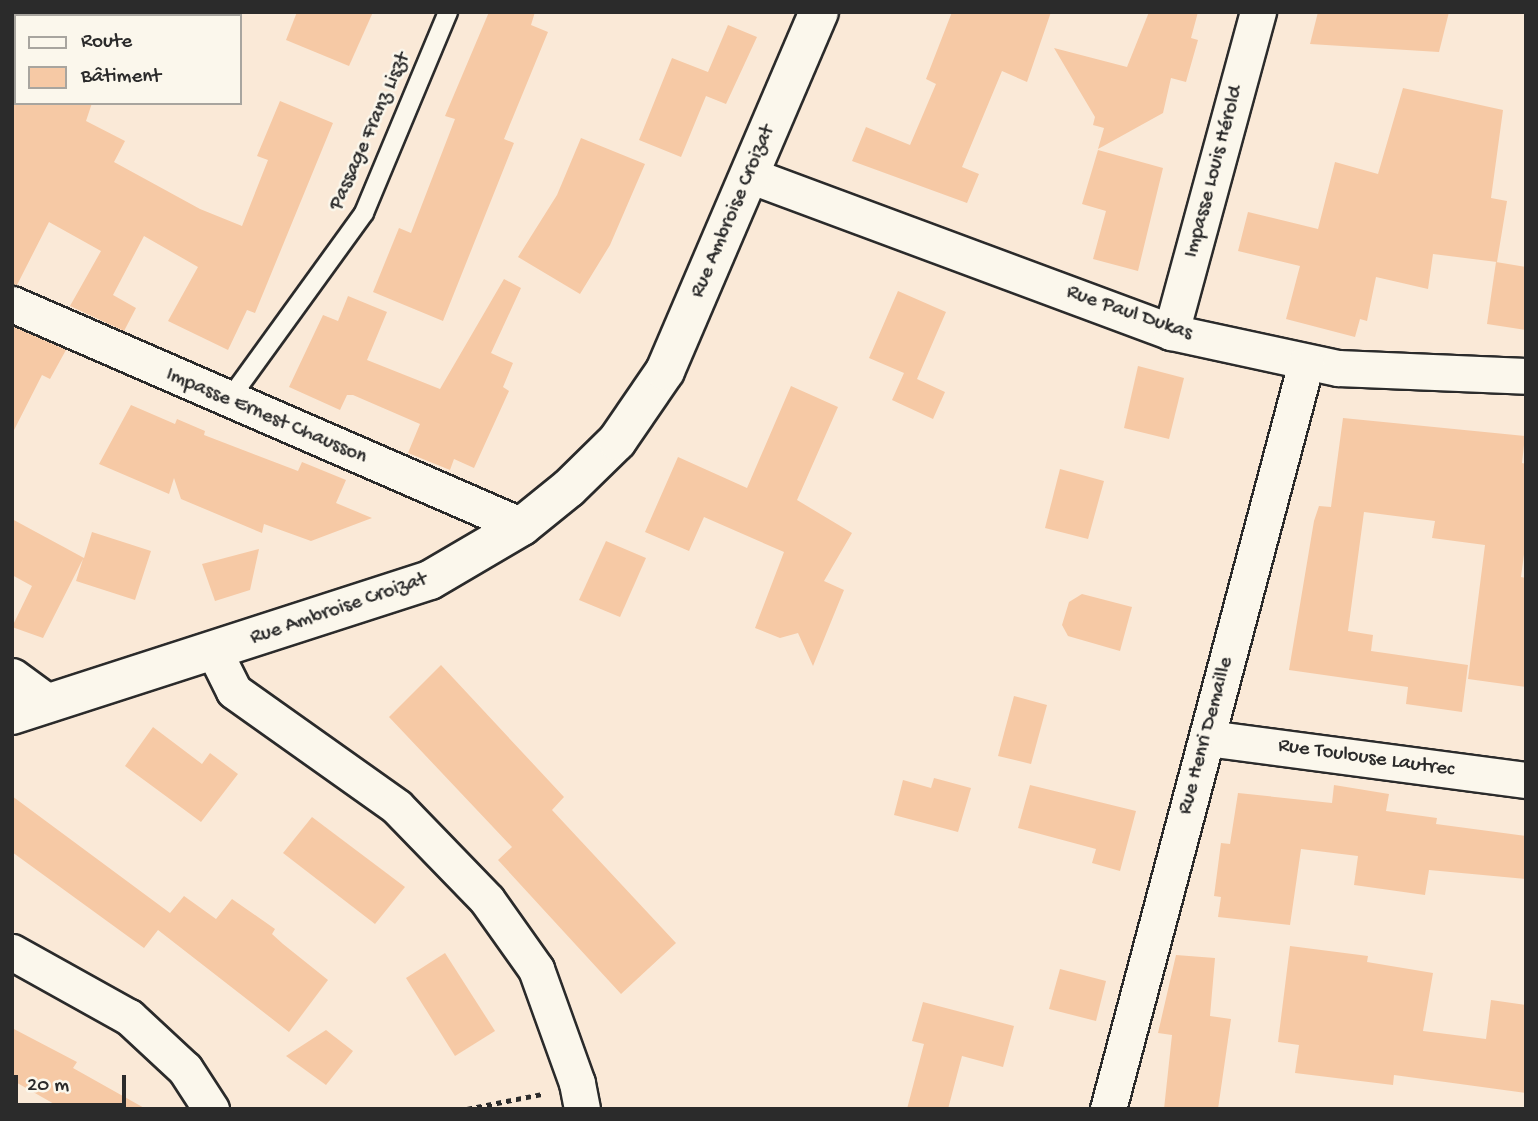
<!DOCTYPE html>
<html>
<head>
<meta charset="utf-8">
<style>
	body { margin:0 }
	#map { position:relative; width:1538px; height:1121px; overflow:hidden; background:#fae9d7; font-family:"Gochi Hand",sans-serif }
	div>[style] { position:absolute }
	[style*='--x'] { left:calc(var(--x)*1px); top:calc(var(--y)*1px); width:calc(var(--w)*1px); rotate:calc(var(--a)*1deg) }
	.building>* { inset:0; background:#f6c9a5 }
	.path>* { height:4.5px; margin-top:-2.25px; transform-origin:0; background:repeating-linear-gradient(90deg,#2b2b2b 0 5px,transparent 0 10px) }
	.roads { filter:drop-shadow(2px 0 #2b2b2b) drop-shadow(-2px 0 #2b2b2b) drop-shadow(0 2px #2b2b2b) drop-shadow(0 -2px #2b2b2b) }
	.lane>* { height:18px; margin:-9px; padding:0 9px; transform-origin:9px; border-radius:9px; background:#fbf7ec }
	.street>* { height:35px; margin:-17.5px; padding:0 17.5px; transform-origin:17.5px; border-radius:17.5px; background:#fbf7ec }
	.secondary>* { height:38px; margin:-19px; padding:0 19px; transform-origin:19px; border-radius:19px; background:#fbf7ec }
	span { translate:-50% -50%; white-space:nowrap; text-align:center; line-height:1.15; -webkit-text-stroke:5px #fbf7ec; paint-order:stroke }
	.street-label { font-size:21px; color:#2b2b2b }
	.frame { position:absolute; inset:0; border:14px solid #2b2b2b; pointer-events:none }
	.legend { position:absolute; left:14px; top:14px; width:228px; height:91px; box-sizing:border-box; background:#fbf7ec; border:2px solid #a8a59f; margin:0; padding:9px 12px; list-style:none; font-size:21px; color:#2b2b2b }
	.legend li { display:flex; align-items:center; gap:14px; height:35px }
	.legend b { width:35px; border:2px solid #a8a59f }
	.scale { position:absolute; left:14px; top:1075px; width:112px; height:32px; box-sizing:border-box; border:4px solid #2b2b2b; border-top:0; padding-left:9px; font-size:21px; line-height:24px; white-space:nowrap; color:#2b2b2b; -webkit-text-stroke:5px #fbf7ec; paint-order:stroke }
</style>
</head>
<body>
<div id="map">
	<div class="building">
		<i style="clip-path:polygon(297px 12px,373px 12px,349px 66px,286px 40px)"></i>
		<i style="clip-path:polygon(489px 12px,535px 12px,531px 25px,548px 32px,504px 139px,514px 143px,443px 321px,373px 292px,399px 228px,411px 233px,455px 119px,445px 116px)"></i>
		<i style="clip-path:polygon(952px 12px,1051px 12px,1027px 82px,1002px 71px,962px 167px,979px 174px,967px 203px,852px 161px,866px 127px,910px 145px,936px 84px,926px 79px)"></i>
		<i style="clip-path:polygon(1149px 12px,1198px 12px,1191px 38px,1198px 40px,1186px 82px,1171px 78px,1163px 113px,1098px 149px,1104px 128px,1093px 125px,1095px 117px,1054px 48px,1127px 67px)"></i>
		<i style="clip-path:polygon(1318px 12px,1449px 12px,1439px 52px,1310px 44px)"></i>
		<i style="clip-path:polygon(728px 25px,757px 37px,726px 104px,706px 96px,681px 157px,639px 140px,672px 58px,708px 72px)"></i>
		<i style="clip-path:polygon(1403px 88px,1503px 110px,1491px 198px,1507px 201px,1497px 262px,1433px 254px,1428px 289px,1376px 277px,1367px 321px,1360px 319px,1355px 337px,1286px 319px,1300px 266px,1238px 251px,1248px 212px,1318px 229px,1335px 162px,1378px 174px)"></i>
		<i style="clip-path:polygon(280px 101px,333px 123px,255px 313px,247px 310px,228px 350px,168px 321px,198px 267px,144px 236px,113px 295px,136px 308px,124px 331px,70px 306px,101px 251px,49px 222px,17px 285px,12px 284px,12px 103px,92px 103px,86px 121px,125px 141px,114px 162px,200px 209px,242px 226px,268px 160px,257px 156px)"></i>
		<i style="clip-path:polygon(581px 138px,645px 164px,610px 245px,580px 294px,518px 257px,557px 195px)"></i>
		<i style="clip-path:polygon(1098px 150px,1163px 168px,1138px 271px,1093px 259px,1106px 211px,1082px 204px)"></i>
		<i style="clip-path:polygon(1496px 262px,1526px 267px,1526px 330px,1487px 324px)"></i>
		<i style="clip-path:polygon(504px 279px,521px 288px,491px 353px,513px 363px,503px 387px,509px 391px,474px 468px,454px 459px,450px 470px,408px 453px,420px 424px,353px 395px,347px 395px,340px 410px,289px 387px,323px 315px,338px 321px,348px 296px,387px 312px,367px 360px,440px 389px)"></i>
		<i style="clip-path:polygon(898px 291px,946px 312px,917px 379px,945px 392px,933px 419px,892px 400px,904px 373px,869px 358px)"></i>
		<i style="clip-path:polygon(12px 326px,66px 350px,50px 379px,42px 375px,12px 434px)"></i>
		<i style="clip-path:polygon(1138px 366px,1184px 378px,1169px 439px,1124px 428px)"></i>
		<i style="clip-path:polygon(791px 386px,838px 407px,797px 500px,852px 533px,824px 581px,844px 590px,813px 666px,798px 633px,780px 638px,755px 628px,784px 552px,704px 517px,689px 551px,645px 532px,678px 457px,747px 488px)"></i>
		<i style="clip-path:polygon(131px 405px,175px 424px,177px 419px,205px 431px,204px 435px,298px 471px,302px 462px,346px 480px,336px 503px,372px 518px,311px 541px,264px 524px,262px 533px,181px 499px,174px 478px,169px 494px,99px 464px)"></i>
		<i style="clip-path:polygon(1343px 418px,1525px 436px,1522px 463px,1526px 464px,1526px 539px,1521px 577px,1526px 578px,1526px 687px,1468px 679px,1485px 545px,1432px 538px,1435px 521px,1364px 512px,1348px 631px,1373px 635px,1371px 651px,1468px 665px,1462px 712px,1406px 704px,1408px 687px,1289px 670px,1314px 521px,1319px 506px,1331px 507px)"></i>
		<i style="clip-path:polygon(1060px 469px,1104px 481px,1088px 539px,1045px 528px)"></i>
		<i style="clip-path:polygon(12px 519px,84px 558px,92px 532px,151px 551px,135px 600px,76px 581px,83px 559px,43px 638px,12px 627px,32px 586px,12px 575px)"></i>
		<i style="clip-path:polygon(606px 541px,646px 558px,620px 617px,579px 600px)"></i>
		<i style="clip-path:polygon(259px 549px,250px 590px,215px 601px,202px 564px)"></i>
		<i style="clip-path:polygon(1082px 594px,1132px 607px,1120px 651px,1068px 636px,1062px 625px,1069px 602px)"></i>
		<i style="clip-path:polygon(441px 665px,564px 797px,552px 810px,676px 943px,621px 994px,498px 860px,512px 847px,389px 717px)"></i>
		<i style="clip-path:polygon(1014px 696px,1047px 705px,1031px 764px,998px 756px)"></i>
		<i style="clip-path:polygon(153px 727px,202px 764px,210px 753px,238px 774px,201px 822px,125px 766px)"></i>
		<i style="clip-path:polygon(934px 778px,971px 788px,958px 832px,894px 815px,903px 780px,931px 788px)"></i>
		<i style="clip-path:polygon(1030px 785px,1136px 811px,1120px 871px,1092px 863px,1096px 849px,1018px 828px)"></i>
		<i style="clip-path:polygon(1334px 785px,1389px 794px,1386px 811px,1437px 818px,1436px 824px,1526px 836px,1526px 879px,1429px 870px,1425px 895px,1354px 885px,1358px 856px,1301px 849px,1290px 925px,1218px 917px,1221px 897px,1214px 896px,1221px 843px,1230px 844px,1238px 793px,1332px 803px)"></i>
		<i style="clip-path:polygon(12px 796px,170px 913px,184px 896px,216px 919px,232px 899px,275px 929px,272px 934px,283px 944px,328px 980px,289px 1032px,158px 930px,144px 948px,12px 852px)"></i>
		<i style="clip-path:polygon(312px 817px,405px 887px,375px 924px,283px 853px)"></i>
		<i style="clip-path:polygon(1290px 946px,1368px 956px,1367px 962px,1433px 973px,1423px 1031px,1486px 1039px,1491px 1000px,1526px 1005px,1526px 1093px,1394px 1075px,1393px 1085px,1295px 1073px,1299px 1045px,1278px 1042px)"></i>
		<i style="clip-path:polygon(445px 953px,495px 1031px,455px 1056px,406px 978px)"></i>
		<i style="clip-path:polygon(1176px 955px,1215px 958px,1210px 1016px,1231px 1019px,1218px 1109px,1164px 1109px,1172px 1035px,1158px 1033px)"></i>
		<i style="clip-path:polygon(1060px 969px,1106px 981px,1096px 1021px,1049px 1009px)"></i>
		<i style="clip-path:polygon(923px 1002px,1014px 1026px,1003px 1067px,962px 1056px,948px 1109px,907px 1109px,924px 1044px,912px 1041px)"></i>
		<i style="clip-path:polygon(12px 1028px,77px 1062px,73px 1068px,146px 1109px,63px 1109px,12px 1080px)"></i>
		<i style="clip-path:polygon(326px 1030px,353px 1051px,326px 1085px,286px 1056px)"></i>
	</div>
	<div class="path">
		<i style="--x:467;--y:1109;--w:76;--a:-11.3"></i>
	</div>
	<div class="roads">
		<div class="lane">
			<i style="--x:228;--y:401;--w:232;--a:-54.1"></i>
			<i style="--x:364;--y:213;--w:218;--a:-67.3"></i>
		</div>
		<div class="street">
			<i style="--x:749;--y:175;--w:450;--a:20.4"></i>
			<i style="--x:1171;--y:332;--w:171;--a:12.2"></i>
			<i style="--x:1338;--y:368;--w:188;--a:2.4"></i>
			<i style="--x:12;--y:304;--w:556;--a:23.52"></i>
			<i style="--x:1171;--y:332;--w:332;--a:-74.8"></i>
			<i style="--x:215;--y:653;--w:42;--a:63.4"></i>
			<i style="--x:234;--y:691;--w:200;--a:35.4"></i>
			<i style="--x:397;--y:807;--w:129;--a:45.9"></i>
			<i style="--x:487;--y:900;--w:85;--a:54.6"></i>
			<i style="--x:536;--y:969;--w:121;--a:70.2"></i>
			<i style="--x:577;--y:1083;--w:26;--a:79"></i>
			<i style="--x:12;--y:676;--w:46;--a:36.1"></i>
			<i style="--x:1207;--y:738;--w:322;--a:7.5"></i>
			<i style="--x:12;--y:952;--w:134;--a:29.1"></i>
			<i style="--x:129;--y:1017;--w:76;--a:42.9"></i>
			<i style="--x:185;--y:1069;--w:48;--a:57"></i>
			<i style="--x:1108;--y:1109;--w:772;--a:-75.14"></i>
		</div>
		<div class="secondary">
			<i style="--x:12;--y:715;--w:439;--a:-17.9"></i>
			<i style="--x:430;--y:580;--w:107;--a:-30.4"></i>
			<i style="--x:522;--y:526;--w:60;--a:-39"></i>
			<i style="--x:569;--y:488;--w:67;--a:-44.4"></i>
			<i style="--x:617;--y:441;--w:85;--a:-55.6"></i>
			<i style="--x:665;--y:371;--w:391;--a:-66.8"></i>
		</div>
	</div>
	<div class="street-label">
		<span style="left:371px;top:132px;rotate:-66deg">Passage Franz Liszt</span>
		<span style="left:1215px;top:172px;rotate:-75deg">Impasse Louis Hérold</span>
		<span style="left:734px;top:212px;rotate:-67deg">Rue Ambroise Croizat</span>
		<span style="left:1129px;top:314px;rotate:19deg">Rue Paul Dukas</span>
		<span style="left:266px;top:417px;rotate:23deg">Impasse Ernest Chausson</span>
		<span style="left:339px;top:610px;rotate:-19deg">Rue Ambroise Croizat</span>
		<span style="left:1207px;top:736px;rotate:-75deg">Rue Henri Demaille</span>
		<span style="left:1366px;top:759px;rotate:8deg">Rue Toulouse Lautrec</span>
	</div>
	<div class="frame"></div>
	<ul class="legend">
	<li><b style="height:9px;background:#fbf7ec"></b>Route</li>
	<li><b style="height:19px;background:#f6c9a5"></b>Bâtiment</li>
	</ul>
	<div class="scale">20 m</div>
</div>
</body>
</html>
